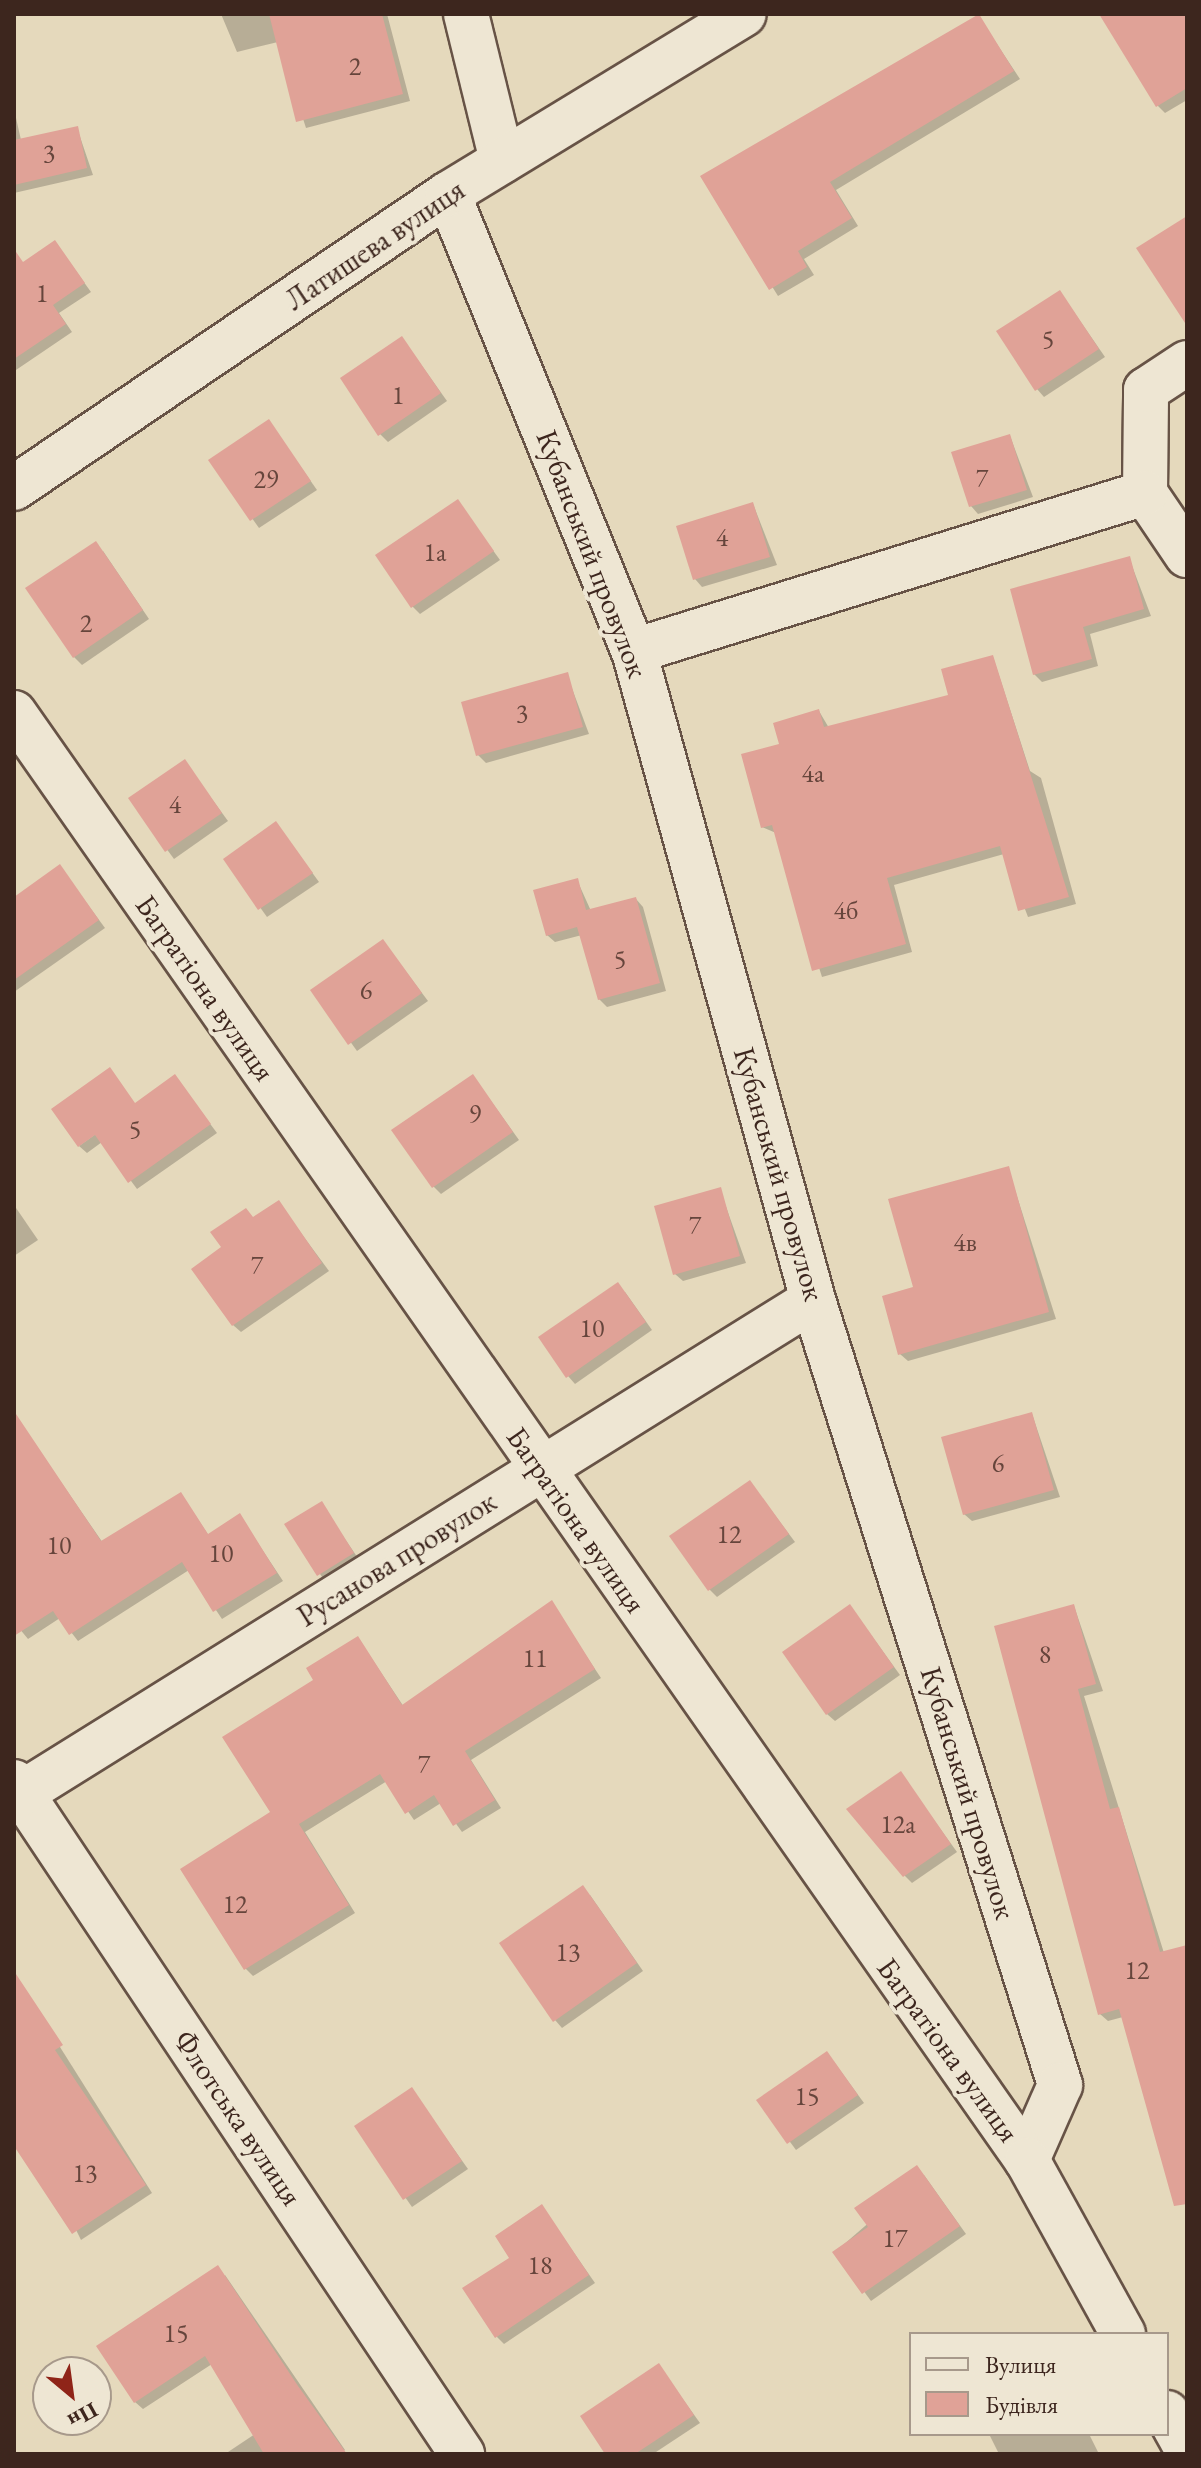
<!DOCTYPE html>
<html>
<head>
<meta charset="utf-8">
<style>
	body { margin:0 }
	#map { position:relative; width:1201px; height:2468px; overflow:hidden; background:#e5d9bc; font-family:"EB Garamond",serif }
	div>[style] { position:absolute }
	[style*='--x'] { left:calc(var(--x)*1px); top:calc(var(--y)*1px); width:calc(var(--w)*1px); rotate:calc(var(--a)*1deg) }
	.shadow>* { inset:0; background:#0003 }
	.building>* { inset:0; background:#e0a297 }
	.roads { filter:drop-shadow(2px 0 #675346) drop-shadow(-2px 0 #675346) drop-shadow(0 2px #675346) drop-shadow(0 -2px #675346) }
	.minor>* { height:44px; margin:-22px; padding:0 22px; transform-origin:22px; border-radius:22px; background:#eee6d3 }
	span { translate:-50% -50%; white-space:nowrap; text-align:center; line-height:1.15; -webkit-text-stroke:8px #eee6d3; paint-order:stroke }
	.number-label { font-size:26px; color:#66453c }
	.number-label span { -webkit-text-stroke-width:0 }
	.street-label { font-size:30px; color:#3d261e }
	.frame { position:absolute; inset:0; border:16px solid #3d261e; pointer-events:none }
	.legend { position:absolute; left:909px; top:2332px; width:260px; height:104px; box-sizing:border-box; background:#eee6d3; border:2px solid #a7998b; margin:0; padding:10px 14px; list-style:none; font-size:24px; color:#3d261e }
	.legend li { display:flex; align-items:center; gap:16px; height:40px }
	.legend b { width:40px; border:2px solid #a7998b }
	.north { position:absolute; left:32px; top:2356px; width:80px; height:80px; box-sizing:border-box; background:#eee6d3; border:2px solid #a7998b; border-radius:50%; rotate:151deg; font-size:22px; font-weight:700; line-height:32px; text-align:center; color:#3d261e }
	.north::after { content:''; display:block; margin:auto; width:28px; height:36px; background:#8f2418; clip-path:polygon(50% 0,100% 100%,50% 72%,0 100%) }
</style>
</head>
<body>
<div id="map">
	<div class="shadow">
		<i style="clip-path:polygon(221px 14px,387px 14px,410px 101px,306px 128px,278px 42px,237px 52px)"></i>
		<i style="clip-path:polygon(1102px 14px,1187px 14px,1187px 100px,1165px 113px,1158px 106px)"></i>
		<i style="clip-path:polygon(979px 17px,1020px 79px,836px 190px,858px 226px,804px 259px,814px 275px,778px 296px,703px 176px)"></i>
		<i style="clip-path:polygon(14px 109px,21px 140px,77px 128px,93px 175px,14px 193px)"></i>
		<i style="clip-path:polygon(55px 242px,91px 292px,59px 313px,72px 332px,16px 370px,14px 270px)"></i>
		<i style="clip-path:polygon(1060px 292px,1105px 357px,1044px 397px,1037px 389px)"></i>
		<i style="clip-path:polygon(402px 338px,447px 401px,388px 442px,380px 434px)"></i>
		<i style="clip-path:polygon(269px 422px,317px 490px,259px 528px,211px 461px)"></i>
		<i style="clip-path:polygon(1010px 436px,1033px 497px,978px 514px,971px 506px)"></i>
		<i style="clip-path:polygon(458px 502px,500px 560px,420px 614px,412px 606px)"></i>
		<i style="clip-path:polygon(753px 504px,777px 565px,702px 587px,695px 579px)"></i>
		<i style="clip-path:polygon(103px 551px,149px 619px,82px 665px,74px 657px)"></i>
		<i style="clip-path:polygon(1129px 558px,1151px 616px,1090px 634px,1098px 666px,1042px 682px,1034px 674px)"></i>
		<i style="clip-path:polygon(993px 657px,1030px 771px,1041px 778px,1076px 904px,1028px 917px,1004px 854px,894px 885px,912px 952px,822px 977px,776px 833px,762px 827px,782px 745px,819px 711px,829px 728px,951px 697px)"></i>
		<i style="clip-path:polygon(567px 675px,589px 734px,486px 763px,478px 755px)"></i>
		<i style="clip-path:polygon(184px 761px,228px 821px,174px 859px,130px 799px)"></i>
		<i style="clip-path:polygon(276px 823px,319px 882px,267px 917px,225px 859px)"></i>
		<i style="clip-path:polygon(60px 867px,105px 928px,14px 992px,14px 899px)"></i>
		<i style="clip-path:polygon(577px 880px,591px 911px,636px 899px,643px 907px,666px 991px,607px 1007px,599px 999px,582px 935px,555px 942px,547px 935px)"></i>
		<i style="clip-path:polygon(383px 941px,428px 1001px,357px 1051px,313px 990px)"></i>
		<i style="clip-path:polygon(473px 1076px,519px 1140px,441px 1194px,433px 1186px)"></i>
		<i style="clip-path:polygon(175px 1077px,217px 1133px,137px 1189px,102px 1142px,87px 1153px,79px 1146px)"></i>
		<i style="clip-path:polygon(1008px 1168px,1056px 1319px,908px 1361px,900px 1354px,915px 1288px)"></i>
		<i style="clip-path:polygon(720px 1190px,746px 1263px,683px 1281px,675px 1274px)"></i>
		<i style="clip-path:polygon(278px 1202px,329px 1271px,241px 1332px,233px 1325px,224px 1248px)"></i>
		<i style="clip-path:polygon(14px 1205px,38px 1240px,14px 1256px)"></i>
		<i style="clip-path:polygon(625px 1292px,652px 1330px,575px 1384px,568px 1376px)"></i>
		<i style="clip-path:polygon(1032px 1414px,1060px 1497px,972px 1521px,964px 1514px)"></i>
		<i style="clip-path:polygon(29px 1436px,103px 1543px,181px 1494px,209px 1536px,240px 1516px,283px 1581px,222px 1619px,189px 1570px,78px 1641px,60px 1618px,28px 1639px,14px 1622px,14px 1446px)"></i>
		<i style="clip-path:polygon(750px 1482px,795px 1542px,717px 1597px,709px 1589px)"></i>
		<i style="clip-path:polygon(321px 1504px,360px 1561px,326px 1583px,287px 1524px)"></i>
		<i style="clip-path:polygon(551px 1603px,601px 1678px,471px 1760px,501px 1808px,462px 1832px,441px 1803px,414px 1820px,387px 1781px,305px 1832px,355px 1913px,253px 1976px,245px 1968px,272px 1813px,316px 1680px,358px 1638px,404px 1707px)"></i>
		<i style="clip-path:polygon(850px 1606px,900px 1675px,835px 1721px,827px 1714px)"></i>
		<i style="clip-path:polygon(1074px 1606px,1103px 1691px,1084px 1696px,1164px 1953px,1187px 1947px,1187px 2167px,1123px 2017px,1108px 2021px,1100px 2014px,997px 1628px)"></i>
		<i style="clip-path:polygon(900px 1773px,957px 1852px,912px 1883px,905px 1876px)"></i>
		<i style="clip-path:polygon(590px 1895px,643px 1971px,562px 2028px,555px 2020px)"></i>
		<i style="clip-path:polygon(14px 1974px,152px 2193px,81px 2240px,14px 2103px)"></i>
		<i style="clip-path:polygon(834px 2062px,864px 2103px,796px 2150px,759px 2100px)"></i>
		<i style="clip-path:polygon(411px 2089px,468px 2169px,412px 2207px,356px 2127px)"></i>
		<i style="clip-path:polygon(924px 2175px,966px 2234px,871px 2301px,835px 2252px)"></i>
		<i style="clip-path:polygon(542px 2207px,595px 2283px,504px 2344px,497px 2337px,512px 2258px)"></i>
		<i style="clip-path:polygon(225px 2275px,345px 2450px,339px 2454px,225px 2454px,255px 2434px,212px 2364px,143px 2409px,135px 2402px)"></i>
		<i style="clip-path:polygon(659px 2366px,700px 2423px,653px 2454px,608px 2454px)"></i>
		<i style="clip-path:polygon(989px 2434px,1089px 2434px,1099px 2454px,999px 2454px)"></i>
	</div>
	<div class="building">
		<i style="clip-path:polygon(269px 14px,382px 14px,403px 94px,296px 122px)"></i>
		<i style="clip-path:polygon(979px 14px,1014px 71px,830px 182px,852px 218px,798px 251px,807px 267px,769px 290px,700px 176px)"></i>
		<i style="clip-path:polygon(1099px 14px,1187px 14px,1187px 88px,1156px 107px)"></i>
		<i style="clip-path:polygon(78px 126px,87px 168px,14px 185px,14px 140px)"></i>
		<i style="clip-path:polygon(1187px 216px,1187px 326px,1136px 248px)"></i>
		<i style="clip-path:polygon(55px 240px,85px 283px,53px 305px,66px 324px,14px 359px,14px 249px,23px 262px)"></i>
		<i style="clip-path:polygon(1060px 290px,1099px 349px,1035px 391px,996px 331px)"></i>
		<i style="clip-path:polygon(402px 336px,441px 393px,378px 436px,340px 378px)"></i>
		<i style="clip-path:polygon(269px 419px,311px 481px,250px 521px,208px 460px)"></i>
		<i style="clip-path:polygon(1010px 434px,1027px 490px,969px 507px,951px 452px)"></i>
		<i style="clip-path:polygon(458px 499px,494px 551px,411px 608px,375px 555px)"></i>
		<i style="clip-path:polygon(753px 502px,770px 557px,693px 580px,676px 526px)"></i>
		<i style="clip-path:polygon(96px 541px,143px 610px,73px 658px,25px 588px)"></i>
		<i style="clip-path:polygon(1130px 556px,1144px 609px,1083px 627px,1092px 659px,1033px 675px,1010px 589px)"></i>
		<i style="clip-path:polygon(993px 655px,1069px 897px,1018px 911px,1000px 846px,887px 878px,906px 944px,812px 971px,772px 825px,761px 828px,741px 754px,779px 744px,773px 723px,819px 709px,824px 727px,948px 695px,941px 669px)"></i>
		<i style="clip-path:polygon(568px 672px,583px 727px,476px 756px,461px 702px)"></i>
		<i style="clip-path:polygon(185px 759px,222px 813px,165px 852px,128px 798px)"></i>
		<i style="clip-path:polygon(276px 821px,313px 873px,258px 910px,223px 859px)"></i>
		<i style="clip-path:polygon(60px 864px,99px 920px,14px 980px,14px 897px)"></i>
		<i style="clip-path:polygon(578px 878px,586px 910px,636px 897px,660px 983px,598px 1000px,577px 927px,546px 936px,533px 890px)"></i>
		<i style="clip-path:polygon(383px 939px,422px 993px,348px 1045px,310px 990px)"></i>
		<i style="clip-path:polygon(110px 1067px,135px 1103px,175px 1074px,211px 1124px,128px 1183px,95px 1135px,78px 1147px,51px 1109px)"></i>
		<i style="clip-path:polygon(473px 1074px,513px 1132px,432px 1188px,391px 1130px)"></i>
		<i style="clip-path:polygon(1009px 1166px,1049px 1312px,898px 1355px,882px 1296px,913px 1287px,888px 1199px)"></i>
		<i style="clip-path:polygon(721px 1187px,740px 1256px,673px 1275px,654px 1206px)"></i>
		<i style="clip-path:polygon(279px 1200px,322px 1263px,232px 1326px,191px 1269px,221px 1247px,210px 1232px,246px 1208px,253px 1217px)"></i>
		<i style="clip-path:polygon(618px 1282px,646px 1322px,566px 1378px,538px 1337px)"></i>
		<i style="clip-path:polygon(14px 1411px,101px 1541px,181px 1492px,208px 1534px,240px 1513px,277px 1573px,213px 1612px,182px 1562px,69px 1635px,53px 1611px,14px 1636px)"></i>
		<i style="clip-path:polygon(1032px 1412px,1054px 1490px,963px 1515px,941px 1437px)"></i>
		<i style="clip-path:polygon(750px 1480px,789px 1534px,708px 1591px,669px 1536px)"></i>
		<i style="clip-path:polygon(322px 1501px,354px 1553px,317px 1576px,284px 1524px)"></i>
		<i style="clip-path:polygon(552px 1600px,595px 1669px,465px 1751px,495px 1800px,453px 1826px,434px 1795px,405px 1814px,380px 1774px,299px 1824px,349px 1905px,244px 1970px,180px 1869px,270px 1812px,222px 1737px,313px 1680px,306px 1668px,358px 1636px,402px 1705px)"></i>
		<i style="clip-path:polygon(850px 1604px,894px 1667px,826px 1715px,782px 1652px)"></i>
		<i style="clip-path:polygon(1074px 1604px,1096px 1684px,1078px 1689px,1110px 1809px,1119px 1807px,1160px 1952px,1187px 1945px,1187px 2204px,1174px 2206px,1119px 2009px,1098px 2015px,994px 1626px)"></i>
		<i style="clip-path:polygon(901px 1771px,951px 1844px,903px 1877px,846px 1809px)"></i>
		<i style="clip-path:polygon(583px 1885px,637px 1963px,553px 2022px,499px 1943px)"></i>
		<i style="clip-path:polygon(14px 1971px,63px 2045px,55px 2050px,146px 2185px,72px 2234px,14px 2146px)"></i>
		<i style="clip-path:polygon(827px 2051px,858px 2095px,787px 2144px,756px 2100px)"></i>
		<i style="clip-path:polygon(412px 2087px,462px 2161px,403px 2200px,354px 2126px)"></i>
		<i style="clip-path:polygon(917px 2165px,960px 2226px,862px 2294px,832px 2252px,868px 2227px,854px 2208px)"></i>
		<i style="clip-path:polygon(542px 2204px,589px 2275px,495px 2338px,462px 2288px,509px 2258px,495px 2236px)"></i>
		<i style="clip-path:polygon(218px 2265px,298px 2386px,347px 2454px,264px 2454px,205px 2356px,134px 2403px,96px 2346px)"></i>
		<i style="clip-path:polygon(659px 2363px,694px 2415px,635px 2454px,605px 2454px,580px 2416px)"></i>
	</div>
	<div class="roads">
		<div class="minor">
			<i style="--x:466;--y:14;--w:151;--a:76.2"></i>
			<i style="--x:448;--y:194;--w:493;--a:67.9"></i>
			<i style="--x:634;--y:651;--w:673;--a:74.58"></i>
			<i style="--x:813;--y:1300;--w:823;--a:72.53"></i>
			<i style="--x:1060;--y:2085;--w:82;--a:113.7"></i>
			<i style="--x:14;--y:488;--w:524;--a:-34.11"></i>
			<i style="--x:448;--y:194;--w:346;--a:-31.3"></i>
			<i style="--x:1145;--y:493;--w:103;--a:-89.4"></i>
			<i style="--x:1146;--y:390;--w:49;--a:-33.4"></i>
			<i style="--x:1145;--y:493;--w:75;--a:55.9"></i>
			<i style="--x:634;--y:651;--w:535;--a:-17.18"></i>
			<i style="--x:14;--y:713;--w:1766;--a:55.01"></i>
			<i style="--x:1027;--y:2160;--w:199;--a:61.1"></i>
			<i style="--x:14;--y:1782;--w:808;--a:56.31"></i>
			<i style="--x:22;--y:1793;--w:932;--a:-31.93"></i>
			<i style="--x:1167;--y:2413;--w:41;--a:60.9"></i>
		</div>
	</div>
	<div class="number-label">
		<span style="left:355px;top:67px">2</span>
		<span style="left:49px;top:154px">3</span>
		<span style="left:42px;top:294px">1</span>
		<span style="left:1048px;top:340px">5</span>
		<span style="left:398px;top:396px">1</span>
		<span style="left:982px;top:479px">7</span>
		<span style="left:266px;top:480px">29</span>
		<span style="left:722px;top:538px">4</span>
		<span style="left:435px;top:553px">1а</span>
		<span style="left:86px;top:624px">2</span>
		<span style="left:522px;top:714px">3</span>
		<span style="left:813px;top:774px">4а</span>
		<span style="left:175px;top:805px">4</span>
		<span style="left:846px;top:911px">4б</span>
		<span style="left:620px;top:960px">5</span>
		<span style="left:366px;top:991px">6</span>
		<span style="left:475px;top:1115px">9</span>
		<span style="left:135px;top:1130px">5</span>
		<span style="left:695px;top:1226px">7</span>
		<span style="left:965px;top:1243px">4в</span>
		<span style="left:257px;top:1266px">7</span>
		<span style="left:592px;top:1329px">10</span>
		<span style="left:998px;top:1464px">6</span>
		<span style="left:729px;top:1535px">12</span>
		<span style="left:59px;top:1546px">10</span>
		<span style="left:221px;top:1554px">10</span>
		<span style="left:1045px;top:1655px">8</span>
		<span style="left:535px;top:1659px">11</span>
		<span style="left:424px;top:1765px">7</span>
		<span style="left:898px;top:1825px">12а</span>
		<span style="left:235px;top:1905px">12</span>
		<span style="left:568px;top:1953px">13</span>
		<span style="left:1137px;top:1971px">12</span>
		<span style="left:807px;top:2097px">15</span>
		<span style="left:85px;top:2174px">13</span>
		<span style="left:895px;top:2239px">17</span>
		<span style="left:540px;top:2266px">18</span>
		<span style="left:176px;top:2334px">15</span>
	</div>
	<div class="street-label">
		<span style="left:375px;top:245px;rotate:-34deg">Латишева вулиця</span>
		<span style="left:592px;top:554px;rotate:69deg">Кубанський провулок</span>
		<span style="left:205px;top:988px;rotate:55deg">Багратіона вулиця</span>
		<span style="left:779px;top:1174px;rotate:74deg">Кубанський провулок</span>
		<span style="left:576px;top:1520px;rotate:55deg">Багратіона вулиця</span>
		<span style="left:397px;top:1559px;rotate:-32deg">Русанова провулок</span>
		<span style="left:968px;top:1793px;rotate:73deg">Кубанський провулок</span>
		<span style="left:948px;top:2050px;rotate:54deg">Багратіона вулиця</span>
		<span style="left:238px;top:2118px;rotate:56deg">Флотська вулиця</span>
	</div>
	<div class="frame"></div>
	<ul class="legend">
	<li><b style="height:10px;background:#eee6d3"></b>Вулиця</li>
	<li><b style="height:22px;background:#e0a297"></b>Будівля</li>
	</ul>
	<div class="north">Пн</div>
</div>
</body>
</html>
